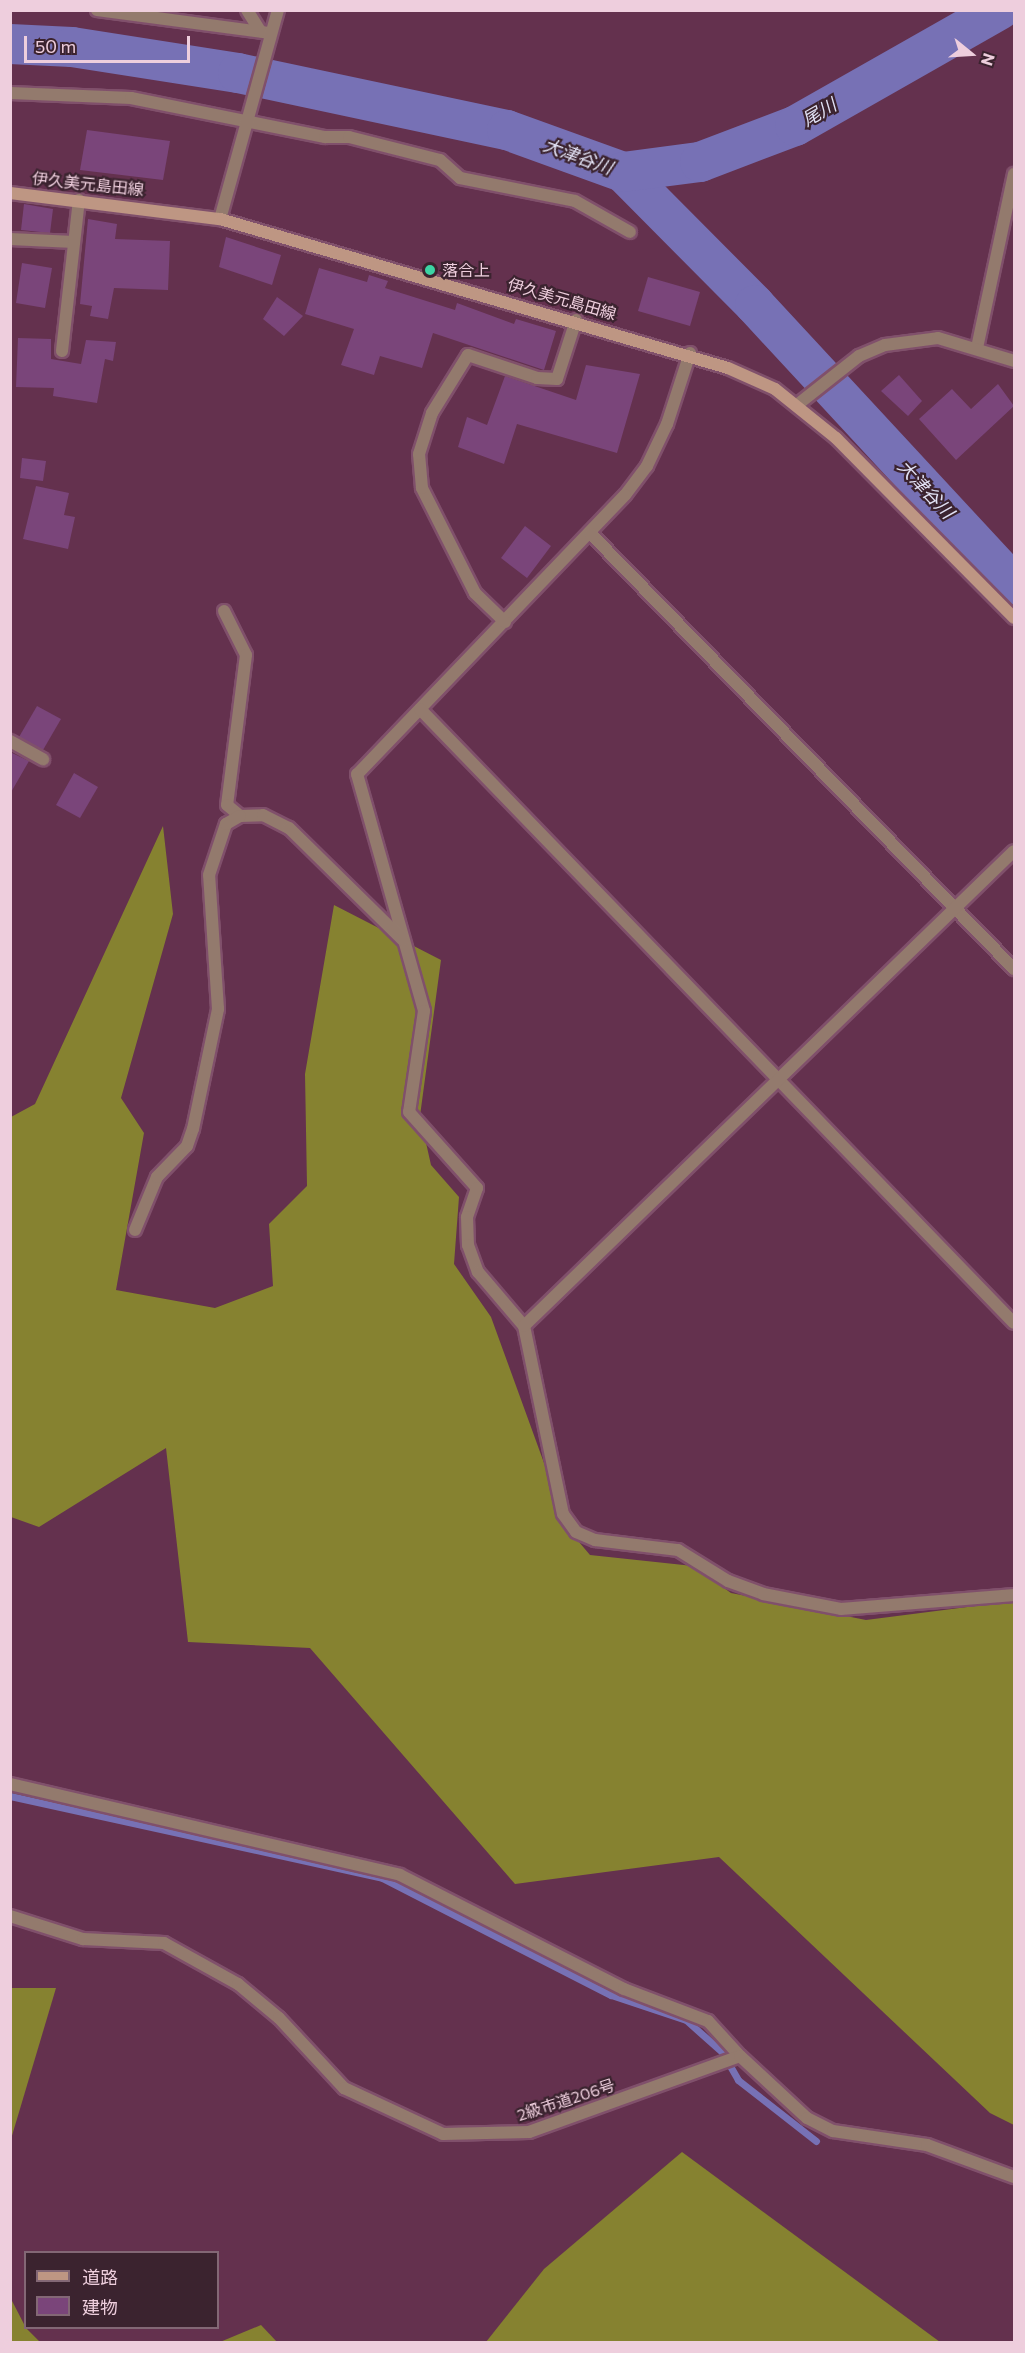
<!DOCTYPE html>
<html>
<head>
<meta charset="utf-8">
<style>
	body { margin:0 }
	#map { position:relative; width:1025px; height:2353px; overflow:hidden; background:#64314e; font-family:Commissioner,"Noto Sans JP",sans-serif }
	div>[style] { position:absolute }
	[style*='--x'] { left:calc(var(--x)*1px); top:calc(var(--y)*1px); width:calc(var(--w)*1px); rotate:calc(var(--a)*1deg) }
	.forest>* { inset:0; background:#868230 }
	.stream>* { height:7px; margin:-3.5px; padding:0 3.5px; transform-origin:3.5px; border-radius:3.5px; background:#7771b5 }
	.river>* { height:40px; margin:-20px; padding:0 20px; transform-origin:20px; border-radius:20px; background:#7771b5 }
	.building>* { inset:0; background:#7a457a }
	.roads { filter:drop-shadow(2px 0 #80506b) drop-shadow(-2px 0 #80506b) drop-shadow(0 2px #80506b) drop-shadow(0 -2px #80506b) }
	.minor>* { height:12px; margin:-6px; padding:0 6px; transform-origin:6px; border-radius:6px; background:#937a6d }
	.tertiary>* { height:12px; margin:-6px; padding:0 6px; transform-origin:6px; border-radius:6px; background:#937a6d }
	.secondary>* { height:12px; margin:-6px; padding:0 6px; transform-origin:6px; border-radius:6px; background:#be9683 }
	.dots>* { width:16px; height:16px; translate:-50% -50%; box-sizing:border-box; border:3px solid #3b232f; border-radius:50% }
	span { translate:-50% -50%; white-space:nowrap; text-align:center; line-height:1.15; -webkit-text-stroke:4.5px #3b232f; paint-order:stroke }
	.street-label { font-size:16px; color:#eecedd }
	.poi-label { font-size:16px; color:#eecedd }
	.left { translate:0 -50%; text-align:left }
	.water-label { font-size:18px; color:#e2e2f5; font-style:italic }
	.frame { position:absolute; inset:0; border:12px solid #eecedd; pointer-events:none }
	.legend { position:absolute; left:24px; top:2251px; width:195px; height:78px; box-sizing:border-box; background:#3b232f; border:2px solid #836775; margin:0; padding:8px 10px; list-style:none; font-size:18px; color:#eecedd }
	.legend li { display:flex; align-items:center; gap:12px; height:30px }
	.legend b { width:30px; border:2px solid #836775 }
	.north { position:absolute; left:941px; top:24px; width:60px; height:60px; -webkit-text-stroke:4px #3b232f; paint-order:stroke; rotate:108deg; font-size:16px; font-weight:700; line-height:24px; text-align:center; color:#eecedd }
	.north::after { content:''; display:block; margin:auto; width:21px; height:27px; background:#eecedd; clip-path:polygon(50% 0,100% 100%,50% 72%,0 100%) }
	.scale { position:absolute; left:24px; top:36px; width:166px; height:27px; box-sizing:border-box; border:3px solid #eecedd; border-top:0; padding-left:8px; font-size:18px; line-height:21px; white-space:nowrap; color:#eecedd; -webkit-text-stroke:4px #3b232f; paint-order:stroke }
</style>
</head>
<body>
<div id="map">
	<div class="forest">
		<i style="clip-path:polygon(163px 826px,173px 914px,121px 1098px,144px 1133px,116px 1290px,215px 1308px,273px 1286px,269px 1224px,307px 1186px,305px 1074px,334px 905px,441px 960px,420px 1116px,431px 1165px,459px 1197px,454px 1264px,491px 1317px,568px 1529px,590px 1555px,693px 1566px,731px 1593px,866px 1620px,1014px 1601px,1014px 2125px,990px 2113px,719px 1857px,515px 1884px,310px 1648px,188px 1642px,166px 1448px,39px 1527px,11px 1517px,11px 1117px,35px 1104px)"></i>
		<i style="clip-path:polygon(11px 1988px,56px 1988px,11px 2139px,10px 1988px)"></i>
		<i style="clip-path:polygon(682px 2152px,940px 2342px,486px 2342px,544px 2269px)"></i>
		<i style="clip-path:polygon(10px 2297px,26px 2328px,40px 2342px,11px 2342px)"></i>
		<i style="clip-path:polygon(261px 2325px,277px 2342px,220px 2342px)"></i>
	</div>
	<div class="stream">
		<i style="--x:10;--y:1796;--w:381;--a:12.4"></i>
		<i style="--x:382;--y:1878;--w:257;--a:27.1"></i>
		<i style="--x:611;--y:1995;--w:79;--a:18.4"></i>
		<i style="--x:686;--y:2020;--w:48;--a:41.6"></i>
		<i style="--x:722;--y:2052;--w:32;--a:60"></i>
		<i style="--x:738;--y:2080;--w:99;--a:38"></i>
	</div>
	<div class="river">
		<i style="--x:10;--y:44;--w:62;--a:2.8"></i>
		<i style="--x:72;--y:47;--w:168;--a:8.9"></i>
		<i style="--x:238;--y:73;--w:275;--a:12"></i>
		<i style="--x:507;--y:130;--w:123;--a:19.9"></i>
		<i style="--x:623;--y:172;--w:187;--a:45.2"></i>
		<i style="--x:755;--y:305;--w:381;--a:47.2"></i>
		<i style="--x:623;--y:172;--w:78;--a:-7.4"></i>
		<i style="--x:700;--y:162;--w:102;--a:-20.8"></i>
		<i style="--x:795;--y:126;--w:235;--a:-29.6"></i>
	</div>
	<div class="building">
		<i style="clip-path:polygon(87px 130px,170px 141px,163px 180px,80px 170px)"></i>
		<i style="clip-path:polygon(24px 204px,53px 209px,50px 233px,21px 230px)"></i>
		<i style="clip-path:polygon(88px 219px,117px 224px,115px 239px,170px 241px,168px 290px,114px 288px,108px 319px,90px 316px,92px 306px,80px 304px)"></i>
		<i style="clip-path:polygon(226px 237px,281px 255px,272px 285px,219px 267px)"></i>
		<i style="clip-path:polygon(22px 263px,52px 268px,45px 308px,16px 303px)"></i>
		<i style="clip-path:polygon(319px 268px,367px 282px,369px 275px,388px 281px,385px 288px,455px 310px,457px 303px,514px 324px,516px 319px,556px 331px,544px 370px,433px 333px,422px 368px,380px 356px,374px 375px,341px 365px,354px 329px,305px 314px)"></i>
		<i style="clip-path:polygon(648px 277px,700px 292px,690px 326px,638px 311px)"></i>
		<i style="clip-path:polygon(277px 297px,303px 316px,284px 336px,263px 319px)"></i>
		<i style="clip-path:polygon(18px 338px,51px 339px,51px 359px,81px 364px,86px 340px,116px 342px,113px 361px,105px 359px,97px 403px,53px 396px,54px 388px,16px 387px)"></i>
		<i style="clip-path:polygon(586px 365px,640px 374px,617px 453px,517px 424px,504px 464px,458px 447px,467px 417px,487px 425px,505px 376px,576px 400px)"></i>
		<i style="clip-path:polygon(899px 375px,922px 401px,908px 416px,881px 391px)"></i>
		<i style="clip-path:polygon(998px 384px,1014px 406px,956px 460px,919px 419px,952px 389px,971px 409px)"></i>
		<i style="clip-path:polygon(22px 458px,46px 461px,43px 481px,20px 478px)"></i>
		<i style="clip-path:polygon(36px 486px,69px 493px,64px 515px,75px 517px,68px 549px,23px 539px)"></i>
		<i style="clip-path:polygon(525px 526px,551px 546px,527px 578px,501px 558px)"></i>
		<i style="clip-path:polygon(37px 706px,61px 719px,43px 750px,19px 737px)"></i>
		<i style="clip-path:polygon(10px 752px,29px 761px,10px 794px)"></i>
		<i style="clip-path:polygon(74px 773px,98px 787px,80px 818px,56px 805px)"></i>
	</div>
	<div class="roads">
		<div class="minor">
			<i style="--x:97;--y:10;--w:175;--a:7.6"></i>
			<i style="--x:247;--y:10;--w:25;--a:58"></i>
			<i style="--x:10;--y:93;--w:121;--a:2.4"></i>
			<i style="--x:131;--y:98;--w:198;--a:11.4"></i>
			<i style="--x:325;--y:137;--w:24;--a:0"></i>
			<i style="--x:349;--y:137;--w:94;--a:14.2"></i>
			<i style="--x:440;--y:160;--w:27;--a:42"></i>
			<i style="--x:460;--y:178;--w:117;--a:11.3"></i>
			<i style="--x:575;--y:201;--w:63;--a:29.4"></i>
			<i style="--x:10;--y:239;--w:64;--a:2.7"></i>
			<i style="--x:977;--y:348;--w:178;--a:-78"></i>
			<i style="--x:62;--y:351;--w:152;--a:-83.6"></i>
			<i style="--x:690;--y:353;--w:75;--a:107.9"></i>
			<i style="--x:667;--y:424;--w:47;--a:115.5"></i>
			<i style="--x:647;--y:466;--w:36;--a:127"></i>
			<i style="--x:625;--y:495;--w:387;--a:133.8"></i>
			<i style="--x:357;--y:774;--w:246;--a:74.2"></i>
			<i style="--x:424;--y:1011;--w:102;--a:98.4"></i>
			<i style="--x:409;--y:1112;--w:102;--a:48.2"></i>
			<i style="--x:477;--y:1188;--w:31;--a:109"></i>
			<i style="--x:467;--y:1217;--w:28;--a:88"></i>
			<i style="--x:468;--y:1245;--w:29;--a:70"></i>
			<i style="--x:478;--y:1272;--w:71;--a:49.6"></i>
			<i style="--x:524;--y:1326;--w:192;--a:78.3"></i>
			<i style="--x:563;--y:1514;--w:22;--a:54"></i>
			<i style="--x:576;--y:1532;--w:21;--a:23"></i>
			<i style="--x:595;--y:1540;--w:84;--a:6.9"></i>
			<i style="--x:678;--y:1550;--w:59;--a:31.8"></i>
			<i style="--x:728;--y:1581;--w:37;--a:20"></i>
			<i style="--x:763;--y:1594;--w:79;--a:10.9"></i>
			<i style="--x:841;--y:1609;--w:174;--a:-4.6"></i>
			<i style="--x:797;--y:405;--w:79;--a:-38.3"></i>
			<i style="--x:859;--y:356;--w:28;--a:-23"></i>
			<i style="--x:885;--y:345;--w:53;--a:-7.5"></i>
			<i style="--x:938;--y:338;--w:79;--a:16.8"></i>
			<i style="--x:591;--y:534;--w:607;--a:45.8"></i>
			<i style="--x:224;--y:611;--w:49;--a:63.4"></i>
			<i style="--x:246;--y:655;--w:151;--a:97.2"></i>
			<i style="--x:227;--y:805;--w:17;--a:40"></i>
			<i style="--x:240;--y:816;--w:23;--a:-2"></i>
			<i style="--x:263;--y:815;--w:29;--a:27"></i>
			<i style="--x:289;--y:828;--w:160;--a:44.5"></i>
			<i style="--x:505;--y:622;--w:42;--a:-136"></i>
			<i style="--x:475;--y:593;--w:118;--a:-116.8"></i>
			<i style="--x:422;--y:488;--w:34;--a:-95"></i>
			<i style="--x:419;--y:454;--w:43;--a:-72.4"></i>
			<i style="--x:432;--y:413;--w:68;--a:-58.2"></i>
			<i style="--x:468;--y:355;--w:73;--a:18.4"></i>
			<i style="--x:537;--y:378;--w:20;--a:3"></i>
			<i style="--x:557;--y:379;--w:62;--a:-72.1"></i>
			<i style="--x:420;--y:709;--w:854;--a:45.95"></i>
			<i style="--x:10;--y:741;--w:38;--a:29"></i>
			<i style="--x:135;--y:1230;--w:57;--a:-67.5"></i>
			<i style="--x:157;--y:1177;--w:43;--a:-45.9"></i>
			<i style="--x:187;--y:1146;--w:18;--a:-71"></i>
			<i style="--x:193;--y:1129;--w:123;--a:-78.2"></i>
			<i style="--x:218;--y:1009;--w:134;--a:-93.8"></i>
			<i style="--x:209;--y:875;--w:54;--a:-71.6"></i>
			<i style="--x:226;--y:824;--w:16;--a:-30"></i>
			<i style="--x:524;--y:1326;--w:682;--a:-44.11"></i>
			<i style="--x:10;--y:1784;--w:400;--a:13.1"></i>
			<i style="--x:400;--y:1875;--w:251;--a:27"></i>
			<i style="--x:624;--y:1989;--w:90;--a:20.9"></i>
			<i style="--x:708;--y:2021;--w:47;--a:47.6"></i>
		</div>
		<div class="tertiary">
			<i style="--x:220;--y:219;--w:217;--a:-74.5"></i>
			<i style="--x:10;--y:1916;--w:77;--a:17.5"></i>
			<i style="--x:83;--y:1939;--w:81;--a:2.8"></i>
			<i style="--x:164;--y:1943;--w:85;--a:29"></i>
			<i style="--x:238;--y:1984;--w:53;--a:39.7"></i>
			<i style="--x:279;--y:2018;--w:96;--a:47.1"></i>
			<i style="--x:344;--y:2088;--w:109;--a:24.9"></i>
			<i style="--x:443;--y:2134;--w:86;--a:-1.3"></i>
			<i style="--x:529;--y:2132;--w:224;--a:-19.8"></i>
			<i style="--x:740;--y:2056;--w:91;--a:42.8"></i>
			<i style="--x:807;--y:2118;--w:29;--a:27"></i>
			<i style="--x:833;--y:2131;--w:95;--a:8.5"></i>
			<i style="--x:927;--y:2145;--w:93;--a:20.2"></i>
		</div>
		<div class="secondary">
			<i style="--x:10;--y:193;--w:212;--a:7.1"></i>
			<i style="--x:220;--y:219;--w:529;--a:16.35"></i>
			<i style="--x:728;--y:368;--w:51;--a:24.1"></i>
			<i style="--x:775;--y:389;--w:78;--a:38.8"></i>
			<i style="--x:836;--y:438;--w:253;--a:45.3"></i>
		</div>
	</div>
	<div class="dots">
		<i style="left:430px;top:270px;background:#3cd4a4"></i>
	</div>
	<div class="street-label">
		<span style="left:88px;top:184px;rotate:6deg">伊久美元島田線</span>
		<span style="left:562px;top:299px;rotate:16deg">伊久美元島田線</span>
		<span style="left:566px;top:2100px;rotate:-18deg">2級市道206号</span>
	</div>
	<div class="poi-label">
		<span class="left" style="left:442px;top:270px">落合上</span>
	</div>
	<div class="water-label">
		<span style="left:819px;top:112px;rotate:-30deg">尾川</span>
		<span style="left:578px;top:156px;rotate:20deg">大津谷川</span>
		<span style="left:926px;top:489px;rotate:47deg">大津谷川</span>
	</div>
	<div class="frame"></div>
	<ul class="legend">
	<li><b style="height:8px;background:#be9683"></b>道路</li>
	<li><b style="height:16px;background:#7a457a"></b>建物</li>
	</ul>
	<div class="north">N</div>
	<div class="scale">50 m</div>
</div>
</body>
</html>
